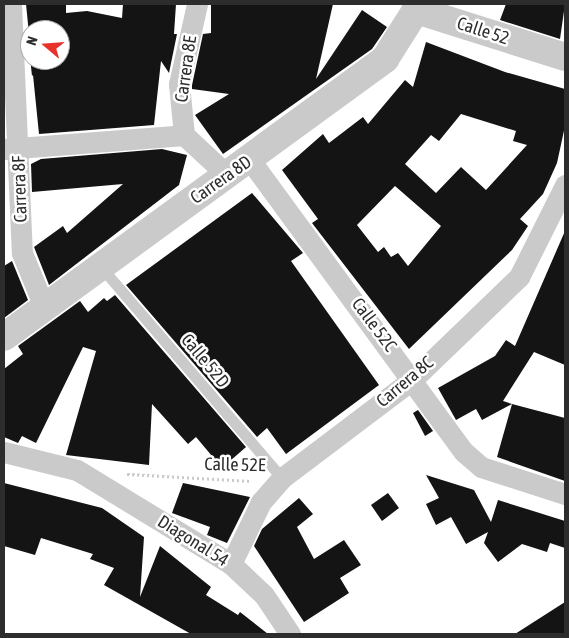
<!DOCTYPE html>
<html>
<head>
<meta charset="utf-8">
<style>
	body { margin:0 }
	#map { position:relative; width:569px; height:638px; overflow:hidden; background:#fff; font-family:"Asap Condensed",sans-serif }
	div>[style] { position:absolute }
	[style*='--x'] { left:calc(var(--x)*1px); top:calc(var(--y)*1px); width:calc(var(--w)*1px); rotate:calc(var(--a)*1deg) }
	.building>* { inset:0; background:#141414 }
	.path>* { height:3px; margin-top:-1.5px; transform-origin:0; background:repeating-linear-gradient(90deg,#cacaca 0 2.5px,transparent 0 5px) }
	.service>* { height:11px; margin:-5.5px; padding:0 5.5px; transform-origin:5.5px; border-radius:5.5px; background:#cacaca }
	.minor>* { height:21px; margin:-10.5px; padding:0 10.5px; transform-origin:10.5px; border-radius:10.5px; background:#cacaca }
	.tertiary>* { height:28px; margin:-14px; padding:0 14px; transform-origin:14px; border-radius:14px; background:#cacaca }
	span { translate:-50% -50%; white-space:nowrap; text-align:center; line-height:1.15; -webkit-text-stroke:5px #fff; paint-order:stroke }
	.street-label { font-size:18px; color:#2d2d2d }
	.frame { position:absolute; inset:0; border:5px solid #2d2d2d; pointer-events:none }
	.north { position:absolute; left:20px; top:20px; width:50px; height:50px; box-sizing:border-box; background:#fff; border:1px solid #ababab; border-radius:50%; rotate:288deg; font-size:14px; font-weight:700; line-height:20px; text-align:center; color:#2d2d2d }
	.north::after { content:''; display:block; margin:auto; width:18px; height:22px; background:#e7322b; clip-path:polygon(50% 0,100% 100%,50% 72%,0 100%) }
</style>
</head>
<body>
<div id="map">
	<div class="building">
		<i style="clip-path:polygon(26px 4px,66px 4px,66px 13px,87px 11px,122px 18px,123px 4px,176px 4px,174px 34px,177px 34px,169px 73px,161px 61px,154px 125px,39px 134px,33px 75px,32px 76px,29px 48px,30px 60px,60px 60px,60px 30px,30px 30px,30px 44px)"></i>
		<i style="clip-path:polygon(211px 4px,333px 4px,316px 79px,362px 10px,387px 27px,372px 49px,223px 154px,195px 115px,229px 94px,192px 89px,192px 85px,203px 34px,211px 33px)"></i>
		<i style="clip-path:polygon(506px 4px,565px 4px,560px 39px,500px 20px)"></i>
		<i style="clip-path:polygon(evenodd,426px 42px,505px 72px,565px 89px,565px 126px,557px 163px,543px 194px,520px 219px,528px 226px,512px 250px,409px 349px,312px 223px,318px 219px,282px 170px,323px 134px,329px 143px,363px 117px,368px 124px,405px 80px,413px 87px,426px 42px,461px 114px,516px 131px,513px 141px,527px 145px,486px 190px,461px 167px,436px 193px,405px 164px,431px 135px,439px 141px,461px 114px,426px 42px,395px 186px,441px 226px,408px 266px,398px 253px,391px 257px,384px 247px,378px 252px,357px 225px,395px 186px)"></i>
		<i style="clip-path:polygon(162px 149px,187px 155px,179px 185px,49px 285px,34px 247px,63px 226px,67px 233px,123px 184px,32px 192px,31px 164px,41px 159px)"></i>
		<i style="clip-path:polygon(252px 193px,303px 253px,291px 261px,379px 385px,286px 454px,267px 428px,257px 437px,126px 285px)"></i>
		<i style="clip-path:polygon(565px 231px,565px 365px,534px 352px,503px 401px,512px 404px,482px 420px,476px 409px,456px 420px,438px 388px,495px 356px,506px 340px,515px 346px)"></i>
		<i style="clip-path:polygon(12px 261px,28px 300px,4px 318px,4px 266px)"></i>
		<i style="clip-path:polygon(115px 295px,246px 447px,222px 468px,196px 437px,188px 444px,152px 404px,149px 465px,66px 455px,96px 351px,83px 347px,36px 443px,22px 436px,18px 443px,4px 437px,4px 369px,23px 354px,18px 346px,80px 301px,88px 312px,104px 298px,107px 301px)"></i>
		<i style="clip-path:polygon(512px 404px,565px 418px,565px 481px,497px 457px)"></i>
		<i style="clip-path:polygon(418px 410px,433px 431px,425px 436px,413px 413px)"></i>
		<i style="clip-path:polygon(426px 475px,474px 490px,491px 522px,498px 500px,565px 521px,565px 548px,550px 543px,547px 552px,522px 544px,498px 562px,484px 543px,488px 532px,466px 544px,451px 517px,436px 525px,426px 504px,439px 498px)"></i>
		<i style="clip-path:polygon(4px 483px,102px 508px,144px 537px,140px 597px,160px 546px,211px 587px,206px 595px,238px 615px,240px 612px,268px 634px,191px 634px,104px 585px,114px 568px,90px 559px,93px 554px,41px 538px,35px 555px,4px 546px)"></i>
		<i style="clip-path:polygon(183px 483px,250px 497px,227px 543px,207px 535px,210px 527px,172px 513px)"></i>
		<i style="clip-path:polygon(388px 493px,399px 508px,382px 521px,371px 505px)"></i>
		<i style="clip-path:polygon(299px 498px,313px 514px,297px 527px,314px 559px,344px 540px,361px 565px,340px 578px,349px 593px,304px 622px,254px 546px,262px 529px)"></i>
		<i style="clip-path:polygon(565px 602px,565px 634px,515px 634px)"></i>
	</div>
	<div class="path">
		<i style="--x:127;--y:474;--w:124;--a:3.2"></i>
	</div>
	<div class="service">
		<i style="--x:101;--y:267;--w:278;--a:49.4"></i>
	</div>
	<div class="minor">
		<i style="--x:11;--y:4;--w:249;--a:87.5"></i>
		<i style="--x:22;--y:253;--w:61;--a:67.7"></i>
		<i style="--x:184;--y:135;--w:51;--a:-95.6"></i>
		<i style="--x:179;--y:84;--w:82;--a:-77.3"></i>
		<i style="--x:4;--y:149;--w:181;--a:-4.4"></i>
		<i style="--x:184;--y:135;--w:59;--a:42.9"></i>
		<i style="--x:250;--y:160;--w:362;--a:53.8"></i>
		<i style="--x:464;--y:452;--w:23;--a:41"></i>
		<i style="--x:481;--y:467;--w:88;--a:17.8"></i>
		<i style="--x:4;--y:452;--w:75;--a:13.9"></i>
		<i style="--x:77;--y:470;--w:180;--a:31.4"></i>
		<i style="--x:231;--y:564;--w:45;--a:43.2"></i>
		<i style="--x:264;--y:595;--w:47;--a:56.3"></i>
		<i style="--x:231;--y:564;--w:69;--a:-64.2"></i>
		<i style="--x:261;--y:502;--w:32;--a:-49"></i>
		<i style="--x:282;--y:478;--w:166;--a:-37.1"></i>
		<i style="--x:414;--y:378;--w:146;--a:-43.9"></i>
		<i style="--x:519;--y:277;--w:103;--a:-63.4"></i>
	</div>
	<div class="tertiary">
		<i style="--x:4;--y:337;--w:472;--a:-36.1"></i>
		<i style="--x:385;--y:59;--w:58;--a:-57.7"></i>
		<i style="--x:416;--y:10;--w:156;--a:17.5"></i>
	</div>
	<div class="street-label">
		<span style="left:483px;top:31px;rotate:18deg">Calle 52</span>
		<span style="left:186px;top:69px;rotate:-82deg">Carrera 8E</span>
		<span style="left:221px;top:180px;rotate:-35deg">Carrera 8D</span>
		<span style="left:20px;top:189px;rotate:-92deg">Carrera 8F</span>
		<span style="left:374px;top:325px;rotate:53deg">Calle 52C</span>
		<span style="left:205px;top:361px;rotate:50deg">Calle 52D</span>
		<span style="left:405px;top:382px;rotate:-40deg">Carrera 8C</span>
		<span style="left:235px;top:465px;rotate:1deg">Calle 52E</span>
		<span style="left:193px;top:541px;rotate:32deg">Diagonal 54</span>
	</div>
	<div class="frame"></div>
	<div class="north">N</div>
</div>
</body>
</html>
